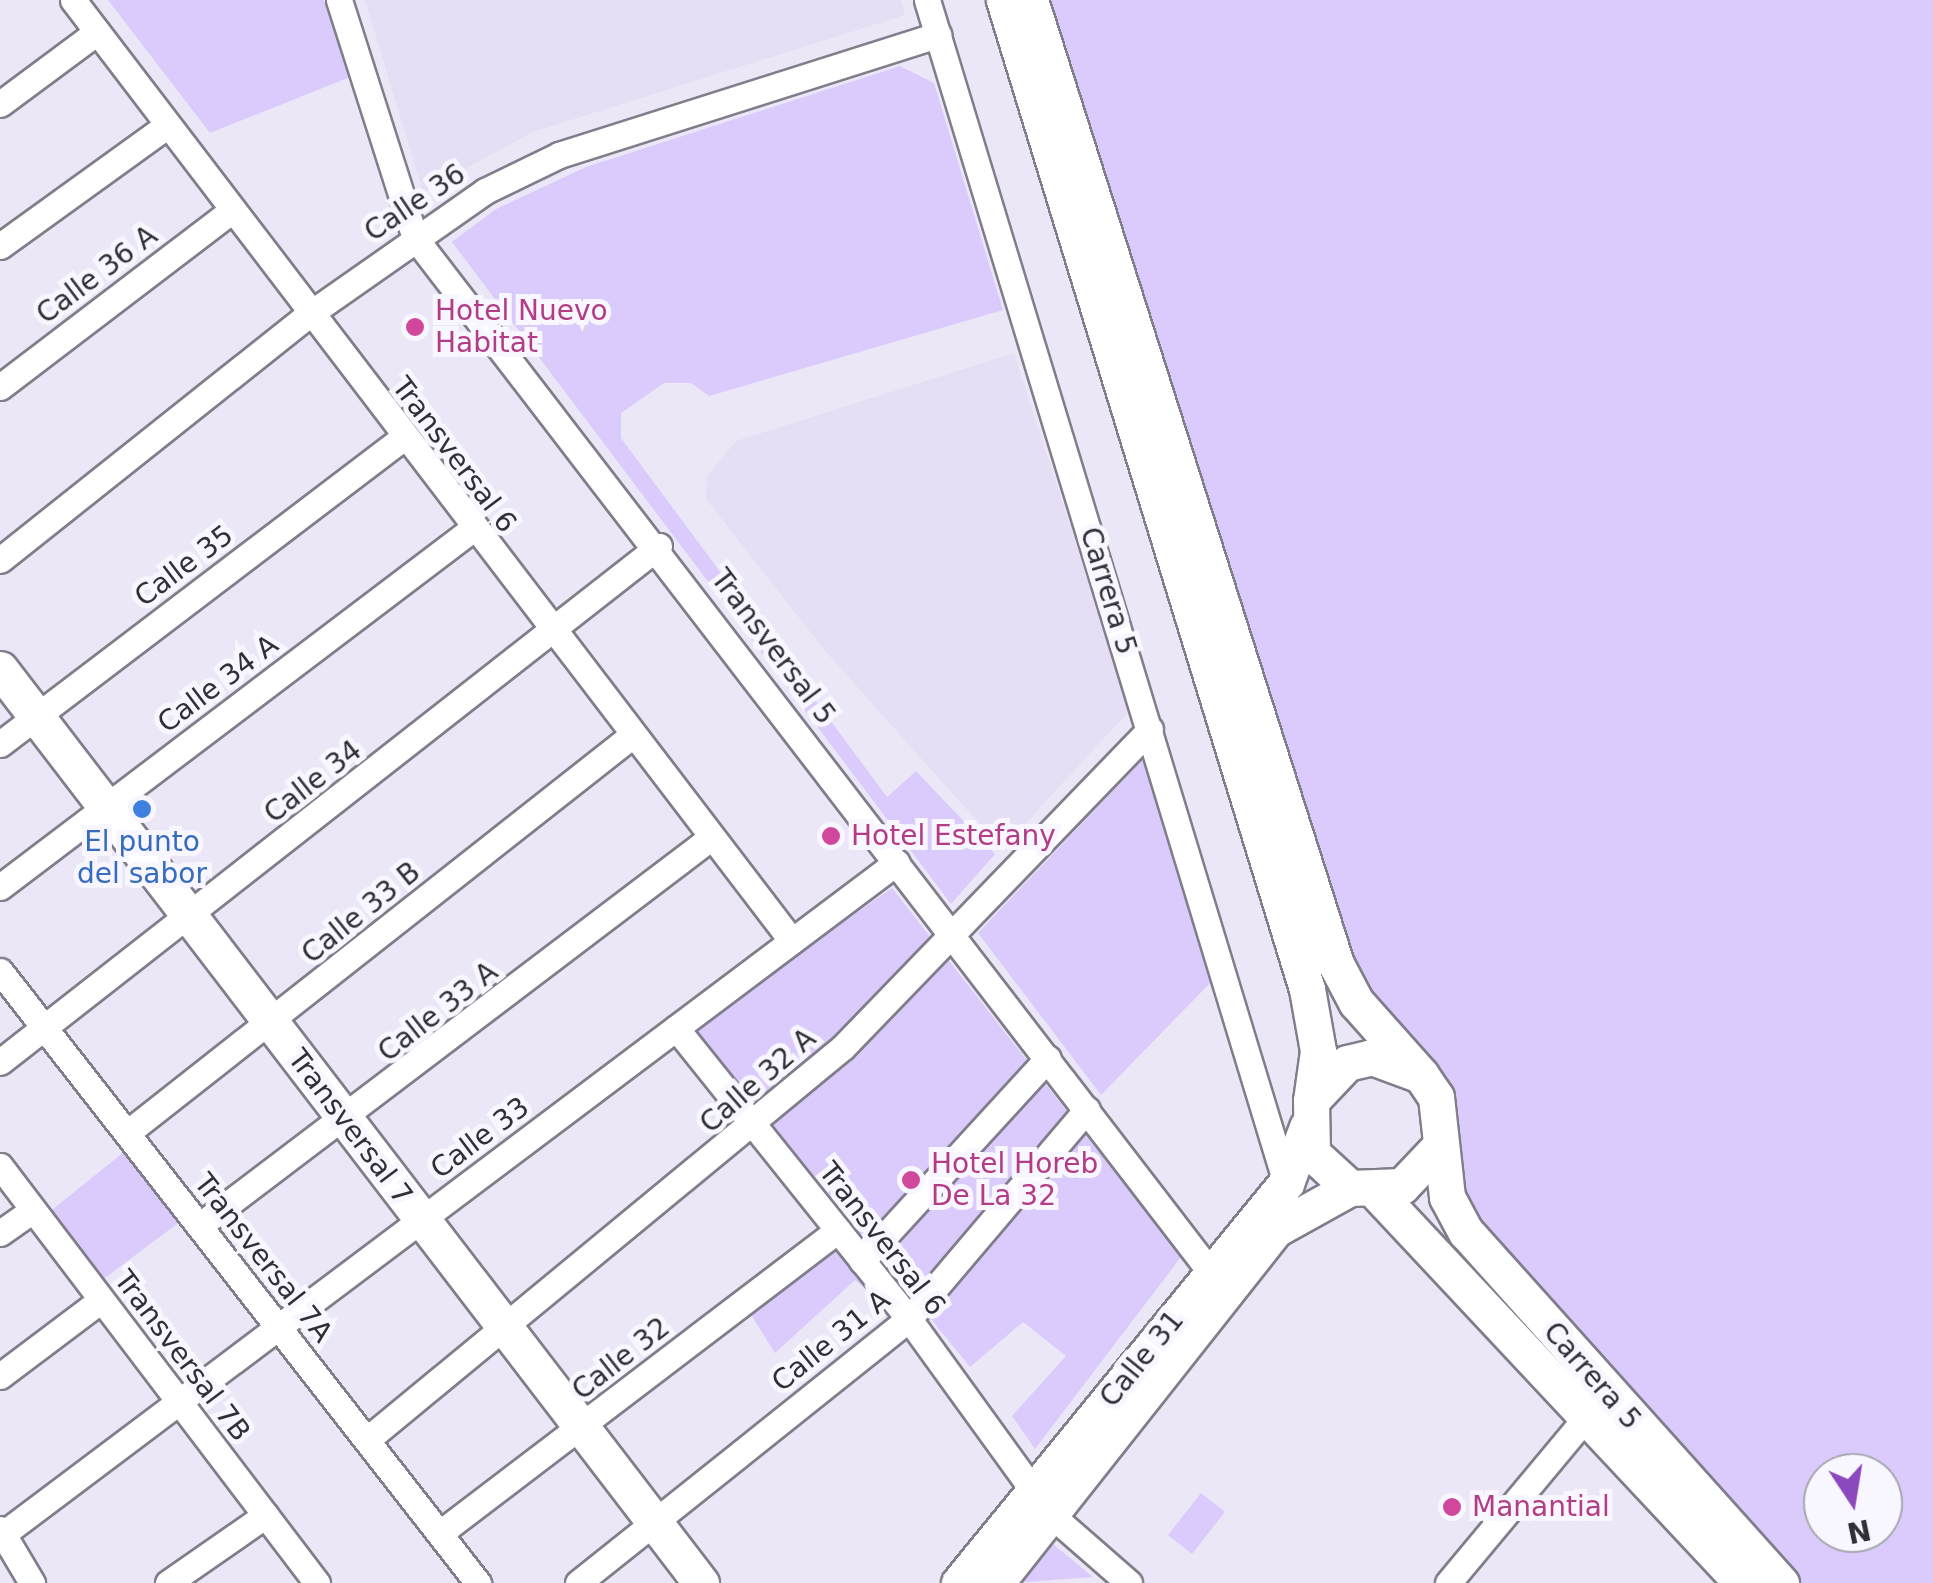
<!DOCTYPE html>
<html>
<head>
<meta charset="utf-8">
<style>
	body { margin:0 }
	#map { position:relative; width:1933px; height:1583px; overflow:hidden; background:#ece7f6; font-family:"DejaVu Sans",sans-serif }
	div>[style] { position:absolute }
	[style*='--x'] { left:calc(var(--x)*1px); top:calc(var(--y)*1px); width:calc(var(--w)*1px); rotate:calc(var(--a)*1deg) }
	.built>* { inset:0; background:#e6def5 }
	.green>* { inset:0; background:#dbcbfc }
	.roads { filter:drop-shadow(2px 0 #817d8a) drop-shadow(-2px 0 #817d8a) drop-shadow(0 2px #817d8a) drop-shadow(0 -2px #817d8a) }
	.street>* { height:25px; margin:-12.5px; padding:0 12.5px; transform-origin:12.5px; border-radius:12.5px; background:#fff }
	.secondary>* { height:35px; margin:-17.5px; padding:0 17.5px; transform-origin:17.5px; border-radius:17.5px; background:#fff }
	.dots>* { width:28px; height:28px; translate:-50% -50%; box-sizing:border-box; border:5px solid #f8f6ff; border-radius:50% }
	span { translate:-50% -50%; white-space:nowrap; text-align:center; line-height:1.15; -webkit-text-stroke:10px #f8f6ff; paint-order:stroke }
	.street-label { font-size:28px; color:#312f35 }
	.hotel-label { font-size:28px; color:#b23c85 }
	.left { translate:0 -50%; text-align:left }
	.shop-label { font-size:28px; color:#366cbe }
	.north { position:absolute; left:1803px; top:1453px; width:100px; height:100px; box-sizing:border-box; background:#f8f6ff; border:2px solid #a8a6ae; border-radius:50%; rotate:168deg; font-size:28px; font-weight:700; line-height:40px; text-align:center; color:#312f35 }
	.north::after { content:''; display:block; margin:auto; width:35px; height:45px; background:#8c49bd; clip-path:polygon(50% 0,100% 100%,50% 72%,0 100%) }
</style>
</head>
<body>
<div id="map">
	<div class="built">
		<i style="clip-path:polygon(365px 0,901px 0,905px 15px,533px 132px,423px 192px)"></i>
		<i style="clip-path:polygon(1014px 353px,1130px 710px,1002px 849px,826px 652px,706px 499px,707px 476px,736px 441px)"></i>
	</div>
	<div class="green">
		<i style="clip-path:polygon(108px 0,324px 0,350px 77px,210px 133px)"></i>
		<i style="clip-path:polygon(evenodd,1040px 0,1933px 0,1933px 1583px,1792px 1583px,1472px 1229px,1445px 1150px,1364px 997px,1040px 0,1823px 1473px,1883px 1473px,1883px 1533px,1823px 1533px,1823px 1473px)"></i>
		<i style="clip-path:polygon(900px 66px,934px 83px,1003px 310px,709px 396px,691px 383px,664px 383px,621px 413px,621px 438px,887px 797px,916px 771px,995px 854px,951px 904px,452px 242px,496px 209px,586px 167px)"></i>
		<i style="clip-path:polygon(1146px 756px,1214px 979px,1101px 1095px,978px 933px)"></i>
		<i style="clip-path:polygon(892px 888px,1181px 1257px,1035px 1449px,1012px 1416px,1066px 1356px,1023px 1322px,970px 1367px,693px 1027px)"></i>
		<i style="clip-path:polygon(129px 1148px,185px 1218px,101px 1281px,48px 1213px)"></i>
		<i style="clip-path:polygon(837px 1244px,899px 1318px,855px 1280px,775px 1353px,748px 1310px)"></i>
		<i style="clip-path:polygon(1201px 1493px,1225px 1512px,1192px 1554px,1168px 1535px)"></i>
		<i style="clip-path:polygon(1047px 1539px,1093px 1577px,1014px 1583px)"></i>
	</div>
	<div class="roads">
		<div class="street">
			<i style="--x:73;--y:0;--w:1184;--a:52.62"></i>
			<i style="--x:339;--y:0;--w:250;--a:72.3"></i>
			<i style="--x:415;--y:238;--w:1323;--a:52.43"></i>
			<i style="--x:927;--y:0;--w:1236;--a:73.12"></i>
			<i style="--x:0;--y:104;--w:121;--a:-36.6"></i>
			<i style="--x:0;--y:246;--w:203;--a:-35.8"></i>
			<i style="--x:0;--y:387;--w:289;--a:-37.3"></i>
			<i style="--x:0;--y:560;--w:394;--a:-38.5"></i>
			<i style="--x:308;--y:315;--w:216;--a:-35"></i>
			<i style="--x:485;--y:191;--w:82;--a:-25.9"></i>
			<i style="--x:559;--y:155;--w:398;--a:-17.6"></i>
			<i style="--x:0;--y:744;--w:507;--a:-37.23"></i>
			<i style="--x:0;--y:887;--w:591;--a:-37.16"></i>
			<i style="--x:0;--y:971;--w:777;--a:52.01"></i>
			<i style="--x:676;--y:1028;--w:373;--a:51.3"></i>
			<i style="--x:909;--y:1319;--w:241;--a:54.1"></i>
			<i style="--x:1050;--y:1514;--w:105;--a:41.1"></i>
			<i style="--x:0;--y:1062;--w:837;--a:-38.06"></i>
			<i style="--x:127;--y:1133;--w:640;--a:-38.21"></i>
			<i style="--x:0;--y:1166;--w:524;--a:52.76"></i>
			<i style="--x:199;--y:1226;--w:640;--a:-37.19"></i>
			<i style="--x:0;--y:1233;--w:40;--a:-34.9"></i>
			<i style="--x:862;--y:1261;--w:275;--a:-47.5"></i>
			<i style="--x:0;--y:1376;--w:126;--a:-37"></i>
			<i style="--x:369;--y:1438;--w:614;--a:-39.52"></i>
			<i style="--x:843;--y:1047;--w:442;--a:-46"></i>
			<i style="--x:0;--y:1529;--w:63;--a:59.3"></i>
			<i style="--x:440;--y:1533;--w:500;--a:-37.28"></i>
			<i style="--x:3;--y:1534;--w:1118;--a:-36.93"></i>
			<i style="--x:168;--y:1583;--w:119;--a:-34.8"></i>
			<i style="--x:578;--y:1583;--w:423;--a:-38.6"></i>
			<i style="--x:909;--y:1319;--w:275;--a:-49.7"></i>
			<i style="--x:1448;--y:1583;--w:211;--a:-50.2"></i>
		</div>
		<div class="secondary">
			<i style="--x:1004;--y:0;--w:1034;--a:72.97"></i>
			<i style="--x:1307;--y:989;--w:63;--a:79.9"></i>
			<i style="--x:1318;--y:1051;--w:50;--a:98"></i>
			<i style="--x:1030;--y:0;--w:1011;--a:72.39"></i>
			<i style="--x:1336;--y:964;--w:43;--a:62.2"></i>
			<i style="--x:1356;--y:1002;--w:98;--a:48.3"></i>
			<i style="--x:0;--y:669;--w:1152;--a:52.51"></i>
			<i style="--x:1438;--y:1148;--w:52;--a:133.5"></i>
			<i style="--x:1402;--y:1186;--w:52;--a:177.8"></i>
			<i style="--x:1350;--y:1188;--w:52;--a:-137.4"></i>
			<i style="--x:1312;--y:1153;--w:52;--a:-91.1"></i>
			<i style="--x:1311;--y:1101;--w:52;--a:-46.5"></i>
			<i style="--x:1347;--y:1063;--w:26;--a:-13"></i>
			<i style="--x:1372;--y:1057;--w:52;--a:20.2"></i>
			<i style="--x:1421;--y:1075;--w:27;--a:56"></i>
			<i style="--x:1436;--y:1097;--w:101;--a:83.7"></i>
			<i style="--x:1447;--y:1197;--w:40;--a:62"></i>
			<i style="--x:1466;--y:1232;--w:472;--a:48.1"></i>
			<i style="--x:1376;--y:1192;--w:536;--a:46.89"></i>
			<i style="--x:959;--y:1583;--w:517;--a:-50.73"></i>
			<i style="--x:1286;--y:1183;--w:60;--a:-69.4"></i>
			<i style="--x:996;--y:1583;--w:451;--a:-51.7"></i>
			<i style="--x:1276;--y:1229;--w:85;--a:-29"></i>
		</div>
	</div>
	<div class="dots">
		<i style="left:415px;top:327px;background:#d1479c"></i>
		<i style="left:142px;top:809px;background:#3f7fe0"></i>
		<i style="left:831px;top:836px;background:#d1479c"></i>
		<i style="left:911px;top:1180px;background:#d1479c"></i>
		<i style="left:1452px;top:1507px;background:#d1479c"></i>
	</div>
	<div class="street-label">
		<span style="left:415px;top:203px;rotate:-34deg">Calle 36</span>
		<span style="left:97px;top:275px;rotate:-37deg">Calle 36 A</span>
		<span style="left:454px;top:455px;rotate:53deg">Transversal 6</span>
		<span style="left:184px;top:566px;rotate:-37deg">Calle 35</span>
		<span style="left:1108px;top:591px;rotate:73deg">Carrera 5</span>
		<span style="left:773px;top:647px;rotate:53deg">Transversal 5</span>
		<span style="left:218px;top:684px;rotate:-37deg">Calle 34 A</span>
		<span style="left:313px;top:782px;rotate:-38deg">Calle 34</span>
		<span style="left:361px;top:913px;rotate:-39deg">Calle 33 B</span>
		<span style="left:438px;top:1012px;rotate:-38deg">Calle 33 A</span>
		<span style="left:758px;top:1081px;rotate:-41deg">Calle 32 A</span>
		<span style="left:350px;top:1127px;rotate:53deg">Transversal 7</span>
		<span style="left:480px;top:1138px;rotate:-37deg">Calle 33</span>
		<span style="left:882px;top:1239px;rotate:52deg">Transversal 6</span>
		<span style="left:263px;top:1258px;rotate:52deg">Transversal 7A</span>
		<span style="left:831px;top:1341px;rotate:-39deg">Calle 31 A</span>
		<span style="left:182px;top:1356px;rotate:53deg">Transversal 7B</span>
		<span style="left:621px;top:1359px;rotate:-38deg">Calle 32</span>
		<span style="left:1142px;top:1359px;rotate:-51deg">Calle 31</span>
		<span style="left:1592px;top:1376px;rotate:49deg">Carrera 5</span>
	</div>
	<div class="hotel-label">
		<span class="left" style="left:435px;top:327px">Hotel Nuevo<br>Habitat</span>
		<span class="left" style="left:851px;top:836px">Hotel Estefany</span>
		<span class="left" style="left:931px;top:1180px">Hotel Horeb<br>De La 32</span>
		<span class="left" style="left:1472px;top:1507px">Manantial</span>
	</div>
	<div class="shop-label">
		<span style="left:142px;top:858px">El punto<br>del sabor</span>
	</div>
	<div class="north">N</div>
</div>
</body>
</html>
